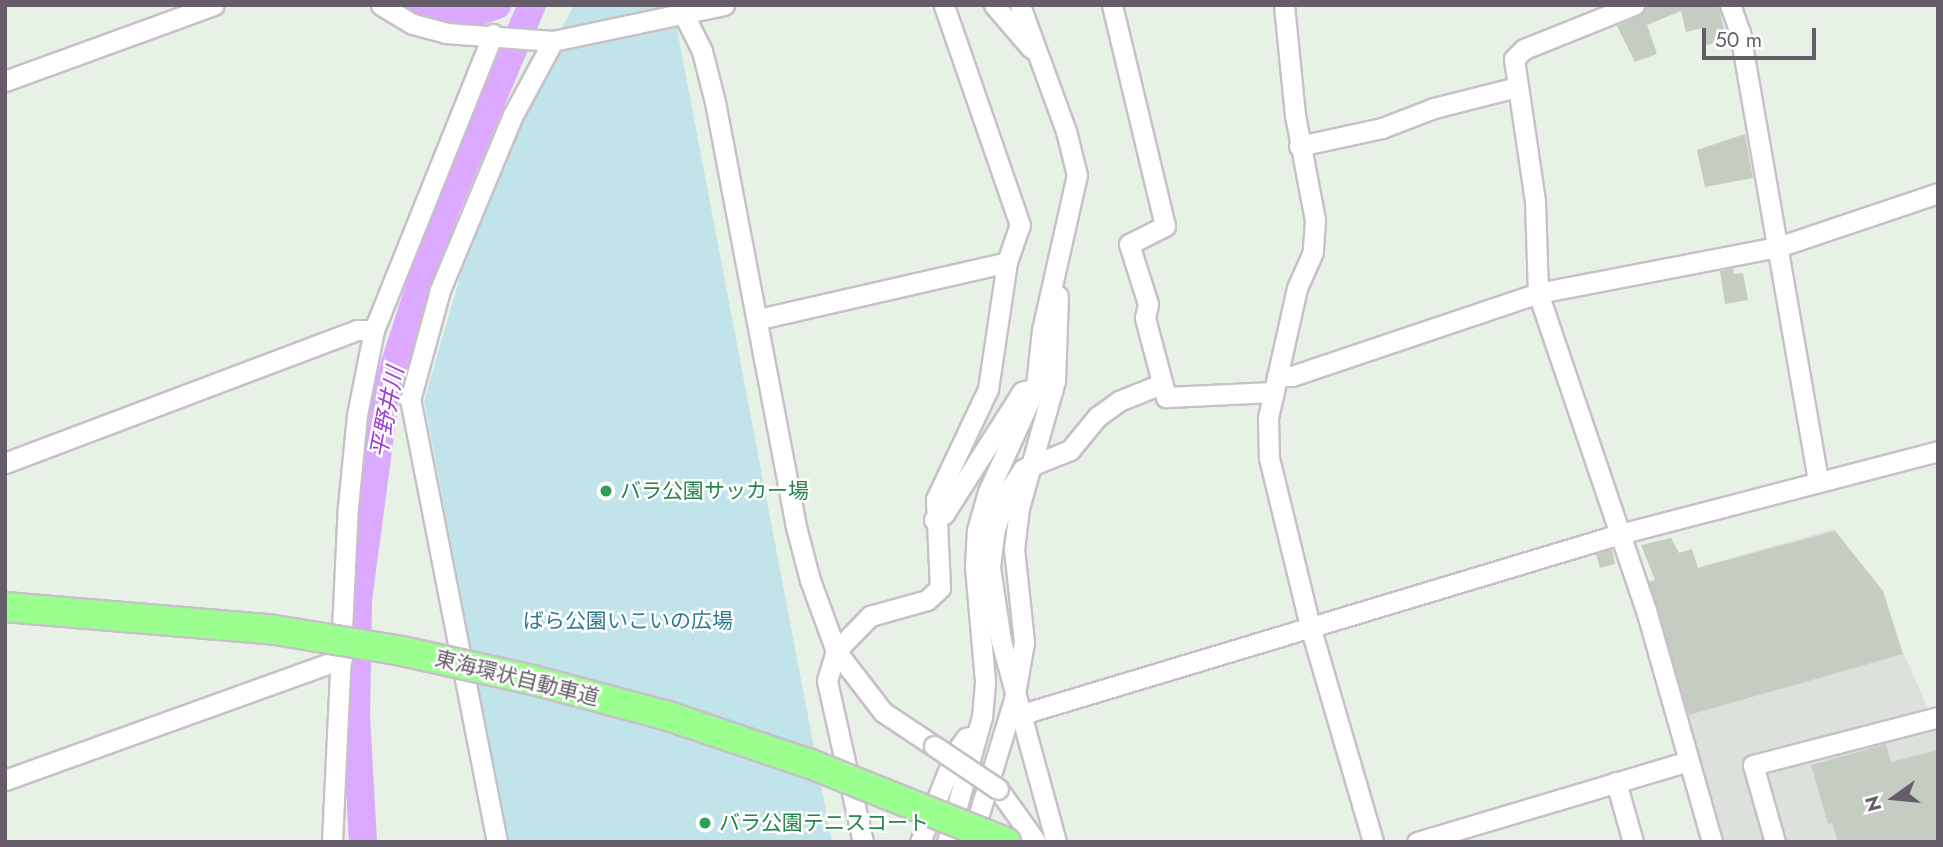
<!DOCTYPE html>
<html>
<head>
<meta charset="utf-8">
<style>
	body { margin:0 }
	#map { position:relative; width:1943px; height:847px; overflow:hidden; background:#e7f1e6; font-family:Jost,"Noto Sans JP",sans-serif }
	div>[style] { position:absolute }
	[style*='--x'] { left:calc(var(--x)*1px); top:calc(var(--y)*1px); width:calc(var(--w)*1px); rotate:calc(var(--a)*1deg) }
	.industrial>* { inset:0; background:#dce2db }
	.green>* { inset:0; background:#c1e4eb }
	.river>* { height:28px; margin:-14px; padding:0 14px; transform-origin:14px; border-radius:14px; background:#dba9ff }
	.building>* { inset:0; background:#c5cdc3 }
	.roads { filter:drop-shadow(2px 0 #c7c0c8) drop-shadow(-2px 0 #c7c0c8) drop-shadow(0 2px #c7c0c8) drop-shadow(0 -2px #c7c0c8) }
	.minor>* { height:19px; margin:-9.5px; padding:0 9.5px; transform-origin:9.5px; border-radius:9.5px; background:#fff }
	.bridges { filter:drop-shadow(2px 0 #c7c0c8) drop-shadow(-2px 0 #c7c0c8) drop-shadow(0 2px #c7c0c8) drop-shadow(0 -2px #c7c0c8) }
	.minor-bridge>* { height:19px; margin:-9.5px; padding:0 9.5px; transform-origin:9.5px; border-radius:9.5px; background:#fff }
	.highway-bridge>* { height:28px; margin:-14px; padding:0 14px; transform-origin:14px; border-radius:14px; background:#9bff90 }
	.dots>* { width:19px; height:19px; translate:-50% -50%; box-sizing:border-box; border:4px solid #fff; border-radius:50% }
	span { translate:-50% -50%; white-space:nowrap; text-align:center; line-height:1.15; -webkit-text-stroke:5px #fff; paint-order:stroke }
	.leisure-label { font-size:21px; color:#27864d }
	.left { translate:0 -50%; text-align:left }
	.park-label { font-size:21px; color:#2e7b8e }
	.street-label { font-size:21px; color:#655e68 }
	.water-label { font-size:23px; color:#9e3ed0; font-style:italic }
	.frame { position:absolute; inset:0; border:7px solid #655e68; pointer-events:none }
	.north { position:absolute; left:1859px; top:763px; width:70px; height:70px; -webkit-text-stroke:5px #fff; paint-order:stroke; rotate:255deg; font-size:19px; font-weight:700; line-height:28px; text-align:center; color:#655e68 }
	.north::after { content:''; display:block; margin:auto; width:24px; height:32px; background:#655e68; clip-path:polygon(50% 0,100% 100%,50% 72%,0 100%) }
	.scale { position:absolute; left:1702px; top:28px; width:114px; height:32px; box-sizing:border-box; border:4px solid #655e68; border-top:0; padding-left:9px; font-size:21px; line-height:24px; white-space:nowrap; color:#655e68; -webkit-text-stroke:5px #fff; paint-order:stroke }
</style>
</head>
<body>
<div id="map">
	<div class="industrial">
		<i style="clip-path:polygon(1834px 529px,1883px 591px,1890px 622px,1928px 709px,1938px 707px,1938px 842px,1719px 842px,1646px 582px)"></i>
	</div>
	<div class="green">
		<i style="clip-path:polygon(574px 5px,661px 5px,676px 24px,832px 842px,508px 842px,424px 401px,495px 156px)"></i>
	</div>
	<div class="river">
		<i style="--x:411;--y:5;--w:46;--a:18.8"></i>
		<i style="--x:455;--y:20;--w:45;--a:-19.7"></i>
		<i style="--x:363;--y:842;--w:124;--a:-93.2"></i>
		<i style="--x:356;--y:718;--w:118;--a:-89"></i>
		<i style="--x:358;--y:600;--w:211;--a:-82.4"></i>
		<i style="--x:386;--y:391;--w:187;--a:-72"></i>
		<i style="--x:444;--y:213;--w:226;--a:-67.1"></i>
	</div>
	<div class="building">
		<i style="clip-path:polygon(1646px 5px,1718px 5px,1727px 40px,1706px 45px,1702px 28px,1686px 32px,1681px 11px,1647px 25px,1657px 54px,1635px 62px,1617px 26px,1639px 16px)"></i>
		<i style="clip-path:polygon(1745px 134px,1753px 178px,1705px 187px,1697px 150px)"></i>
		<i style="clip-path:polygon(1733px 268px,1734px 274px,1743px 273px,1748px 300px,1725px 304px,1720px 271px)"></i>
		<i style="clip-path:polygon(1835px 531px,1883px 591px,1903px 654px,1689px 715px,1649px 582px,1655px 580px,1641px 545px,1671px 538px,1679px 553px,1692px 549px,1698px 568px)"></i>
		<i style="clip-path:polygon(1612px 549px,1615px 564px,1600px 568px,1596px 554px)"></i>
		<i style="clip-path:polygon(1886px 744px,1891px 762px,1938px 750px,1938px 842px,1838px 842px,1832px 823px,1828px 824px,1811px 765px)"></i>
	</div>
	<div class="roads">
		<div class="minor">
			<i style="--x:381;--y:5;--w:37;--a:31"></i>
			<i style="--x:413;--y:24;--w:34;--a:15"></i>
			<i style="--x:446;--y:33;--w:107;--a:4.3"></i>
			<i style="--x:553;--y:41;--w:175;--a:-11.9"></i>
			<i style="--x:679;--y:5;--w:51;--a:63.4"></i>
			<i style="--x:702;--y:51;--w:53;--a:75.7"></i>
			<i style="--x:715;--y:102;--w:429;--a:79.2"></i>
			<i style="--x:795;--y:523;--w:59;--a:75.3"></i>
			<i style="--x:810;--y:580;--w:76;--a:69.9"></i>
			<i style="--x:836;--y:651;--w:31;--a:107"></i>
			<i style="--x:827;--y:681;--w:165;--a:77.4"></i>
			<i style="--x:994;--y:5;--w:57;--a:49.3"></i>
			<i style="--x:1112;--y:5;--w:227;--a:76.5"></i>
			<i style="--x:1165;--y:226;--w:40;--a:153.4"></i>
			<i style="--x:1129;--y:244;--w:63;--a:72.4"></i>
			<i style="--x:1148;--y:304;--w:14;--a:102"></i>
			<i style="--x:1145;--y:318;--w:82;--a:75.1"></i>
			<i style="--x:1166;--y:397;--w:108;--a:-2.7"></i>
			<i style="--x:1284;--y:5;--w:111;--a:84.3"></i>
			<i style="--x:1295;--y:115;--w:107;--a:79.2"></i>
			<i style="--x:1315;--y:220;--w:32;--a:94"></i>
			<i style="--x:1313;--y:252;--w:39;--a:114"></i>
			<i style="--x:1297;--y:288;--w:133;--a:102.6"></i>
			<i style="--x:1268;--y:418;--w:40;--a:88.6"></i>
			<i style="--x:1269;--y:458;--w:173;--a:76.3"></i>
			<i style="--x:1310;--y:626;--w:225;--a:73.7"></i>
			<i style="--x:1634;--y:5;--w:118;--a:158.2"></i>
			<i style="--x:1524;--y:49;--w:14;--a:135"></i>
			<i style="--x:1514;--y:59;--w:145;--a:81.6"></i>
			<i style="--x:1535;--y:202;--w:91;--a:88.1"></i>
			<i style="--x:1538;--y:293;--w:335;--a:71.2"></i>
			<i style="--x:1646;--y:610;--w:241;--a:74.1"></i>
			<i style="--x:1730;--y:5;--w:30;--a:70"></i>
			<i style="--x:1740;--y:33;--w:455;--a:80.1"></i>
			<i style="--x:5;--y:81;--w:222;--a:-20"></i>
			<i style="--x:1299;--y:146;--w:85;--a:-12.2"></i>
			<i style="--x:1382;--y:128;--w:56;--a:-21"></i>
			<i style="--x:1434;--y:108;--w:86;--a:-14.2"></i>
			<i style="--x:759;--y:319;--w:254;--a:-12.9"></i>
			<i style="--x:1277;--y:376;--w:15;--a:0"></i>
			<i style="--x:1292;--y:376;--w:260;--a:-18.6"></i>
			<i style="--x:1538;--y:293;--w:244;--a:-10.9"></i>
			<i style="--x:1778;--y:247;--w:169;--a:-18.6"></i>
			<i style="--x:5;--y:463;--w:376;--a:-20.7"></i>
			<i style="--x:357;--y:330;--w:17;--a:0"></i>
			<i style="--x:934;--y:520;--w:12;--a:-31"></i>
			<i style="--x:944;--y:514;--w:145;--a:-57.4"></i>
			<i style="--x:1022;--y:392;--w:7;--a:-16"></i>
			<i style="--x:1019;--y:715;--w:628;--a:-16.76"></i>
			<i style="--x:1620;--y:534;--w:329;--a:-14.6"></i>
			<i style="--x:934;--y:746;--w:61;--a:-146.3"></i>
			<i style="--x:883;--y:712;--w:77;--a:-127.6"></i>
			<i style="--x:836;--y:651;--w:49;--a:-45.8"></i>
			<i style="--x:870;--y:616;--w:59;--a:-15.7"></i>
			<i style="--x:927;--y:600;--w:18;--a:-43"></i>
			<i style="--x:940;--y:588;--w:89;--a:-92.6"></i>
			<i style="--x:936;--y:499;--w:122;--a:-64.7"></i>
			<i style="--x:988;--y:389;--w:128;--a:-81.5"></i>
			<i style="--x:1007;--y:262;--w:39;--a:-71"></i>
			<i style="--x:1020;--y:225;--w:233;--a:-109.1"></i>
			<i style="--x:5;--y:780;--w:358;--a:-19.8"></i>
			<i style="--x:1616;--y:782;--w:62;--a:74.2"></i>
			<i style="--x:998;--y:789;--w:65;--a:54.4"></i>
			<i style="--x:971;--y:840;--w:147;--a:-73"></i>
			<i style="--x:1014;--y:699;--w:58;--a:-80"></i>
			<i style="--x:1024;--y:642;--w:94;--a:-96.1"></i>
			<i style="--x:1014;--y:549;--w:41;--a:-83"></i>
			<i style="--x:1019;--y:508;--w:132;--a:-74.2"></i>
			<i style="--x:1055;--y:381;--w:85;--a:-88"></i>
			<i style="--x:332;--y:842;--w:335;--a:-87.3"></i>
			<i style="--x:348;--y:507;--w:92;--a:-84.4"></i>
			<i style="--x:357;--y:415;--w:87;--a:-78.7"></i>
			<i style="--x:374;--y:330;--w:319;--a:-68.1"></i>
			<i style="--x:497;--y:842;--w:450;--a:-101.1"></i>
			<i style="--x:410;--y:400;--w:114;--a:-74.7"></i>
			<i style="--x:440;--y:290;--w:190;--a:-67.4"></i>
			<i style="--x:513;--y:115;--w:84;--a:-61.6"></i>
			<i style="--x:920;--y:842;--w:96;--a:-68.5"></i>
			<i style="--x:955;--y:753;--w:19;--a:-54"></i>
			<i style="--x:966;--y:738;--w:10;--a:-11"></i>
			<i style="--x:947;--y:842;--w:130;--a:-74.4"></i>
			<i style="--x:982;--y:717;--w:36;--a:-85"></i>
			<i style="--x:985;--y:681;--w:114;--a:-95"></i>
			<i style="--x:975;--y:567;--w:37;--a:-87"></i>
			<i style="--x:977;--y:530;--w:40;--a:-74"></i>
			<i style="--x:988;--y:492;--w:116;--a:-65.6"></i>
			<i style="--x:1036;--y:386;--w:56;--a:-83.9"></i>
			<i style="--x:1042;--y:330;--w:159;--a:-77.3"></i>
			<i style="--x:1077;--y:175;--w:45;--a:-104"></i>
			<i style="--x:1066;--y:131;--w:134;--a:-110.1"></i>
			<i style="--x:1056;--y:842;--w:208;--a:-105.3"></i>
			<i style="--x:1001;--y:641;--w:75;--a:-98.5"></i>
			<i style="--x:990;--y:567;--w:38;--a:-83"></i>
			<i style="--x:995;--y:529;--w:38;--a:-72"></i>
			<i style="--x:1007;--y:493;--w:29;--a:-56"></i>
			<i style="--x:1023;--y:469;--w:51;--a:-22"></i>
			<i style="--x:1070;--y:450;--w:43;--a:-50.7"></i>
			<i style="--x:1097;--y:417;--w:27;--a:-36"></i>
			<i style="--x:1119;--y:401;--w:45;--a:-22"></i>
			<i style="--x:1417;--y:842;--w:283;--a:-16.6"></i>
			<i style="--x:1775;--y:842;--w:80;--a:-105.9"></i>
			<i style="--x:1753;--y:765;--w:191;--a:-14.5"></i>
		</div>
	</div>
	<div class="bridges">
		<div class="minor-bridge">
			<i style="--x:934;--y:746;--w:77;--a:33.9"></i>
		</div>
		<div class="highway-bridge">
			<i style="--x:5;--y:607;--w:265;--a:4.8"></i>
			<i style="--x:269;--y:629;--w:135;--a:9.4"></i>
			<i style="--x:402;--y:651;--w:134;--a:12.5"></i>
			<i style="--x:533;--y:680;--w:140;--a:14.9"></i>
			<i style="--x:668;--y:716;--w:148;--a:18.6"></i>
			<i style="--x:808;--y:763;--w:213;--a:21.8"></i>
		</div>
	</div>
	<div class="dots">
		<i style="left:606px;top:491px;background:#2e9e5b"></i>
		<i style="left:705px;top:823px;background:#2e9e5b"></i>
	</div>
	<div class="leisure-label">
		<span class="left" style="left:620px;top:491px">バラ公園サッカー場</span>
		<span class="left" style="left:719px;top:823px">バラ公園テニスコート</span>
	</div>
	<div class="park-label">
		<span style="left:628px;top:621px">ばら公園いこいの広場</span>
	</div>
	<div class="street-label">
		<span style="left:517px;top:678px;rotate:14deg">東海環状自動車道</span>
	</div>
	<div class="water-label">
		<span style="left:387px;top:412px;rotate:-79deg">平野井川</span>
	</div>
	<div class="frame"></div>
	<div class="north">N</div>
	<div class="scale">50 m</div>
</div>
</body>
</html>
